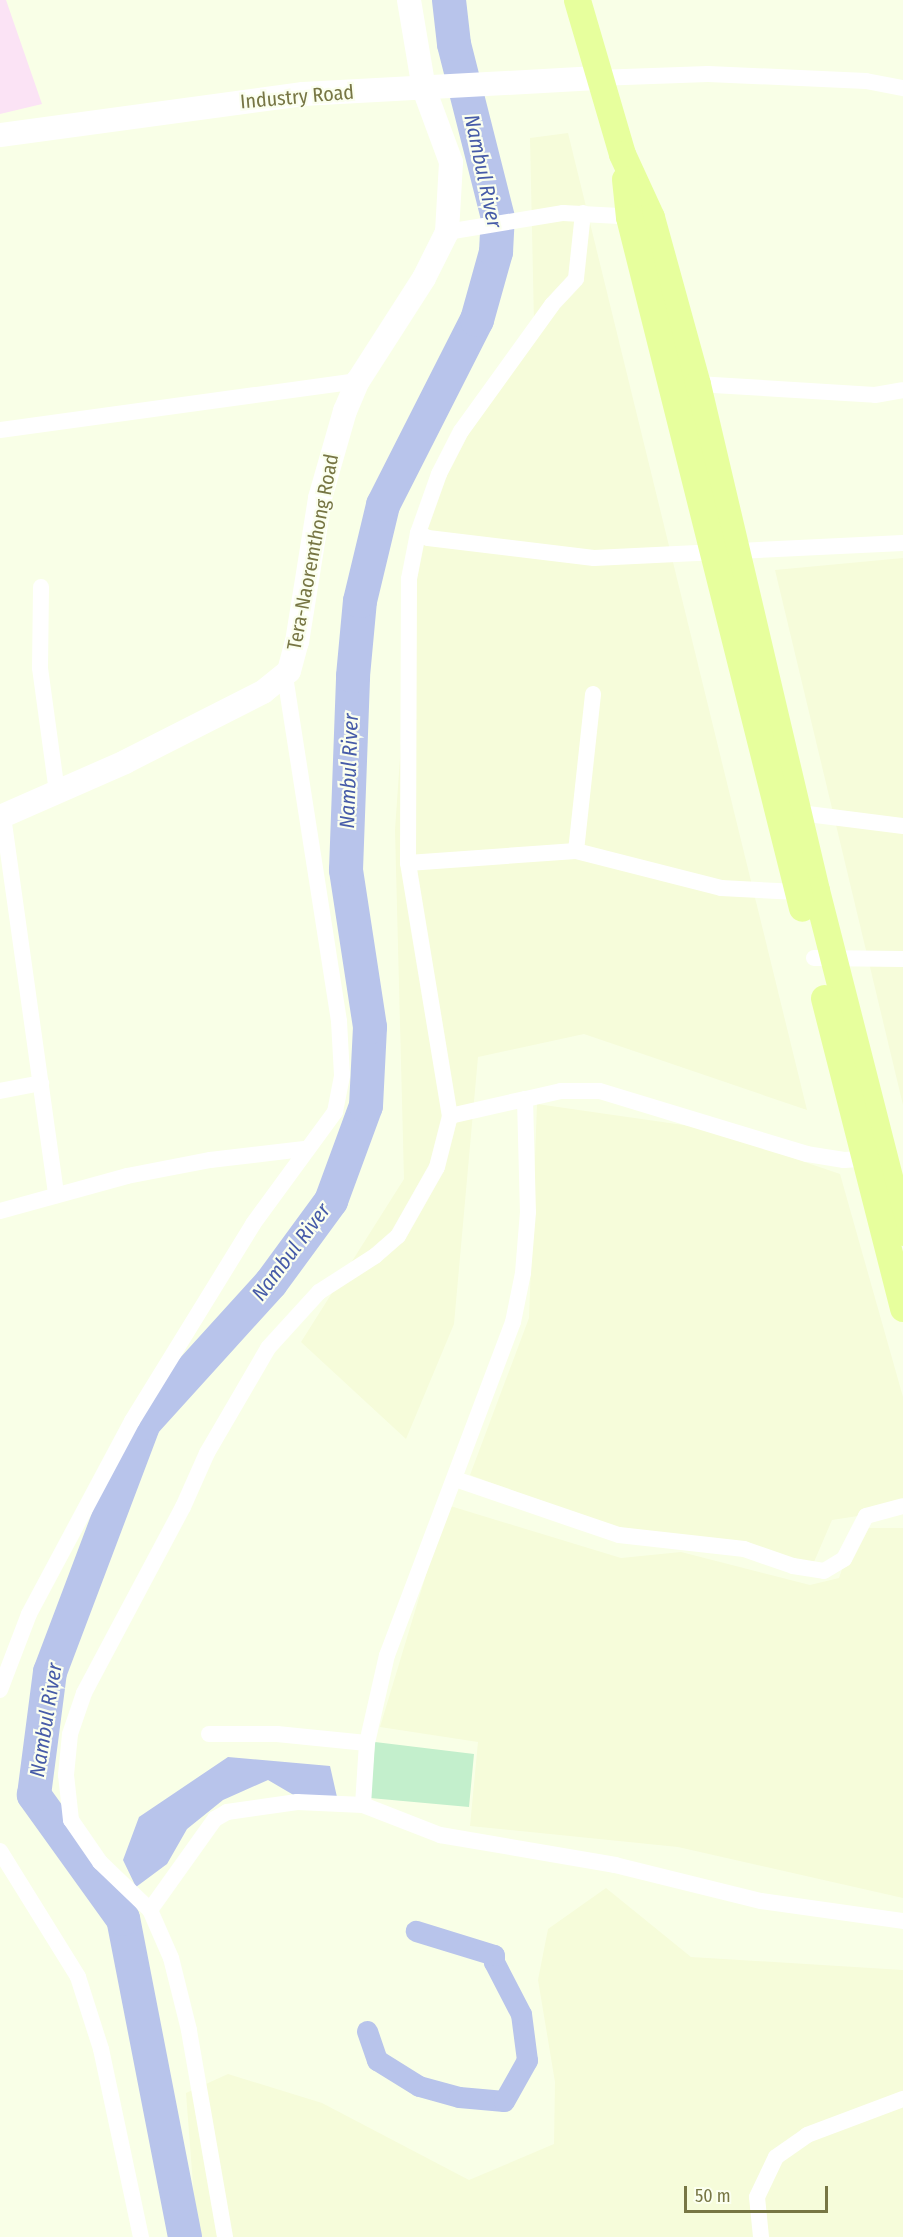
<!DOCTYPE html>
<html>
<head>
<meta charset="utf-8">
<style>
	body { margin:0 }
	#map { position:relative; width:903px; height:2237px; overflow:hidden; background:#f9ffe7; font-family:"Fira Sans Condensed",sans-serif }
	div>[style] { position:absolute }
	[style*='--x'] { left:calc(var(--x)*1px); top:calc(var(--y)*1px); width:calc(var(--w)*1px); rotate:calc(var(--a)*1deg) }
	.residential>* { inset:0; background:#f6fcda }
	.education>* { inset:0; background:#fbe3f5 }
	.green>* { inset:0; background:#c3efcc }
	.water>* { inset:0; background:#b8c4eb }
	.canal>* { height:21px; margin:-10.5px; padding:0 10.5px; transform-origin:10.5px; border-radius:10.5px; background:#b8c4eb }
	.river>* { height:34px; margin:-17px; padding:0 17px; transform-origin:17px; border-radius:17px; background:#b8c4eb }
	.street>* { height:16px; margin:-8px; padding:0 8px; transform-origin:8px; border-radius:8px; background:#fff }
	.secondary>* { height:24px; margin:-12px; padding:0 12px; transform-origin:12px; border-radius:12px; background:#fff }
	.primary>* { height:27px; margin:-13.5px; padding:0 13.5px; transform-origin:13.5px; border-radius:13.5px; background:#e7ff9d }
	span { translate:-50% -50%; white-space:nowrap; text-align:center; line-height:1.15; -webkit-text-stroke:4.5px #fbffef; paint-order:stroke }
	.street-label { font-size:20px; color:#777644 }
	.water-label { font-size:21px; color:#465ba8; font-style:italic }
	.scale { position:absolute; left:684px; top:2186px; width:144px; height:27px; box-sizing:border-box; border:3px solid #777644; border-top:0; padding-left:8px; font-size:18px; line-height:21px; white-space:nowrap; color:#777644; -webkit-text-stroke:4px #fbffef; paint-order:stroke }
</style>
</head>
<body>
<div id="map">
	<div class="residential">
		<i style="clip-path:polygon(568px 133px,807px 1110px,584px 1034px,478px 1057px,454px 1324px,406px 1439px,301px 1342px,404px 1179px,395px 830px,417px 513px,534px 323px,530px 138px)"></i>
		<i style="clip-path:polygon(903px 558px,903px 1105px,775px 570px)"></i>
		<i style="clip-path:polygon(537px 1104px,704px 1128px,840px 1174px,903px 1397px,903px 1509px,832px 1520px,814px 1562px,641px 1537px,470px 1475px,529px 1318px)"></i>
		<i style="clip-path:polygon(447px 1505px,621px 1558px,681px 1552px,810px 1585px,839px 1578px,856px 1528px,903px 1528px,903px 1898px,678px 1847px,470px 1826px,478px 1742px,380px 1727px)"></i>
		<i style="clip-path:polygon(606px 1888px,691px 1957px,903px 1970px,903px 2237px,197px 2237px,186px 2093px,228px 2074px,322px 2103px,469px 2180px,554px 2144px,555px 2082px,538px 1980px,548px 1929px)"></i>
	</div>
	<div class="education">
		<i style="clip-path:polygon(0 0,6px 0,42px 104px,0 114px)"></i>
	</div>
	<div class="green">
		<i style="clip-path:polygon(375px 1742px,474px 1754px,469px 1807px,370px 1798px)"></i>
	</div>
	<div class="water">
		<i style="clip-path:polygon(228px 1757px,330px 1766px,337px 1797px,297px 1797px,268px 1780px,223px 1800px,187px 1829px,167px 1864px,136px 1887px,123px 1860px,139px 1817px)"></i>
	</div>
	<div class="canal">
		<i style="--x:367;--y:2031;--w:31;--a:71"></i>
		<i style="--x:377;--y:2060;--w:49;--a:31.8"></i>
		<i style="--x:419;--y:2086;--w:41;--a:15.4"></i>
		<i style="--x:459;--y:2097;--w:45;--a:5.1"></i>
		<i style="--x:504;--y:2101;--w:47;--a:-60.7"></i>
		<i style="--x:527;--y:2060;--w:46;--a:-97.4"></i>
		<i style="--x:521;--y:2014;--w:59;--a:-117.4"></i>
		<i style="--x:494;--y:1962;--w:7;--a:-90"></i>
		<i style="--x:494;--y:1955;--w:82;--a:-162.9"></i>
	</div>
	<div class="river">
		<i style="--x:185;--y:2237;--w:324;--a:-101"></i>
		<i style="--x:123;--y:1919;--w:153;--a:-125.7"></i>
		<i style="--x:34;--y:1795;--w:124;--a:-82.6"></i>
		<i style="--x:50;--y:1672;--w:266;--a:-69.3"></i>
		<i style="--x:144;--y:1423;--w:189;--a:-47.8"></i>
		<i style="--x:271;--y:1283;--w:102;--a:-53.8"></i>
		<i style="--x:331;--y:1201;--w:101;--a:-69.8"></i>
		<i style="--x:366;--y:1106;--w:79;--a:-87.1"></i>
		<i style="--x:370;--y:1027;--w:159;--a:-98.7"></i>
		<i style="--x:346;--y:870;--w:194;--a:-87.9"></i>
		<i style="--x:353;--y:676;--w:75;--a:-84.7"></i>
		<i style="--x:360;--y:601;--w:99;--a:-76.5"></i>
		<i style="--x:383;--y:505;--w:208;--a:-63.1"></i>
		<i style="--x:477;--y:320;--w:71;--a:-74.4"></i>
		<i style="--x:496;--y:252;--w:34;--a:-87"></i>
		<i style="--x:498;--y:218;--w:179;--a:-104.2"></i>
		<i style="--x:454;--y:44;--w:44;--a:-96.5"></i>
	</div>
	<div class="street">
		<i style="--x:597;--y:78;--w:111;--a:-2.1"></i>
		<i style="--x:708;--y:74;--w:158;--a:2.5"></i>
		<i style="--x:866;--y:81;--w:38;--a:11"></i>
		<i style="--x:583;--y:213;--w:66;--a:96.1"></i>
		<i style="--x:576;--y:279;--w:35;--a:133"></i>
		<i style="--x:552;--y:305;--w:155;--a:125.8"></i>
		<i style="--x:461;--y:431;--w:48;--a:117.1"></i>
		<i style="--x:439;--y:474;--w:63;--a:109.6"></i>
		<i style="--x:418;--y:533;--w:11;--a:27"></i>
		<i style="--x:428;--y:538;--w:167;--a:6.9"></i>
		<i style="--x:594;--y:558;--w:309;--a:-2.8"></i>
		<i style="--x:447;--y:232;--w:118;--a:-9.3"></i>
		<i style="--x:563;--y:213;--w:75;--a:3.1"></i>
		<i style="--x:697;--y:384;--w:178;--a:3.5"></i>
		<i style="--x:875;--y:395;--w:28;--a:-10"></i>
		<i style="--x:0;--y:430;--w:361;--a:-7.8"></i>
		<i style="--x:418;--y:533;--w:47;--a:101.1"></i>
		<i style="--x:409;--y:579;--w:284;--a:90.2"></i>
		<i style="--x:408;--y:863;--w:256;--a:80.6"></i>
		<i style="--x:41;--y:587;--w:81;--a:90.7"></i>
		<i style="--x:40;--y:668;--w:125;--a:82.2"></i>
		<i style="--x:800;--y:813;--w:104;--a:7.2"></i>
		<i style="--x:3;--y:816;--w:383;--a:82"></i>
		<i style="--x:576;--y:851;--w:158;--a:-83.8"></i>
		<i style="--x:408;--y:863;--w:168;--a:-4.1"></i>
		<i style="--x:576;--y:851;--w:150;--a:14.3"></i>
		<i style="--x:721;--y:888;--w:77;--a:3"></i>
		<i style="--x:814;--y:958;--w:89;--a:0.6"></i>
		<i style="--x:0;--y:1091;--w:42;--a:-11"></i>
		<i style="--x:874;--y:1158;--w:30;--a:176"></i>
		<i style="--x:844;--y:1160;--w:37;--a:-171"></i>
		<i style="--x:807;--y:1154;--w:217;--a:-163.1"></i>
		<i style="--x:599;--y:1091;--w:38;--a:180"></i>
		<i style="--x:561;--y:1091;--w:37;--a:167"></i>
		<i style="--x:525;--y:1099;--w:113;--a:88.5"></i>
		<i style="--x:528;--y:1212;--w:61;--a:94.7"></i>
		<i style="--x:523;--y:1273;--w:50;--a:101.5"></i>
		<i style="--x:513;--y:1322;--w:356;--a:110.7"></i>
		<i style="--x:387;--y:1655;--w:90;--a:102.8"></i>
		<i style="--x:367;--y:1743;--w:62;--a:93.7"></i>
		<i style="--x:363;--y:1805;--w:83;--a:21.3"></i>
		<i style="--x:440;--y:1835;--w:178;--a:9.7"></i>
		<i style="--x:615;--y:1865;--w:150;--a:13.9"></i>
		<i style="--x:761;--y:1901;--w:143;--a:8"></i>
		<i style="--x:0;--y:1211;--w:132;--a:-15.4"></i>
		<i style="--x:127;--y:1176;--w:85;--a:-10.9"></i>
		<i style="--x:210;--y:1160;--w:95;--a:-6.7"></i>
		<i style="--x:455;--y:1479;--w:173;--a:18.9"></i>
		<i style="--x:619;--y:1535;--w:126;--a:6.4"></i>
		<i style="--x:744;--y:1549;--w:52;--a:19.1"></i>
		<i style="--x:793;--y:1566;--w:31;--a:9"></i>
		<i style="--x:824;--y:1571;--w:23;--a:-31"></i>
		<i style="--x:844;--y:1559;--w:48;--a:-62.9"></i>
		<i style="--x:866;--y:1516;--w:38;--a:-15"></i>
		<i style="--x:0;--y:1690;--w:81;--a:-69.1"></i>
		<i style="--x:29;--y:1614;--w:219;--a:-61.9"></i>
		<i style="--x:132;--y:1421;--w:231;--a:-58.4"></i>
		<i style="--x:253;--y:1224;--w:139;--a:-53.8"></i>
		<i style="--x:335;--y:1112;--w:38;--a:-79"></i>
		<i style="--x:342;--y:1075;--w:54;--a:-93.2"></i>
		<i style="--x:339;--y:1021;--w:348;--a:-98.9"></i>
		<i style="--x:209;--y:1734;--w:68;--a:0"></i>
		<i style="--x:277;--y:1734;--w:90;--a:5.7"></i>
		<i style="--x:0;--y:1851;--w:148;--a:58.2"></i>
		<i style="--x:78;--y:1977;--w:76;--a:72.3"></i>
		<i style="--x:101;--y:2049;--w:192;--a:78"></i>
		<i style="--x:150;--y:1910;--w:69;--a:-136.2"></i>
		<i style="--x:100;--y:1862;--w:51;--a:-124.6"></i>
		<i style="--x:71;--y:1820;--w:45;--a:-96.3"></i>
		<i style="--x:66;--y:1775;--w:41;--a:-84.4"></i>
		<i style="--x:70;--y:1734;--w:43;--a:-71.1"></i>
		<i style="--x:84;--y:1693;--w:211;--a:-62"></i>
		<i style="--x:183;--y:1507;--w:59;--a:-66"></i>
		<i style="--x:207;--y:1453;--w:121;--a:-59.8"></i>
		<i style="--x:268;--y:1348;--w:76;--a:-47.7"></i>
		<i style="--x:319;--y:1292;--w:67;--a:-32.7"></i>
		<i style="--x:375;--y:1256;--w:30;--a:-41"></i>
		<i style="--x:398;--y:1236;--w:79;--a:-60.5"></i>
		<i style="--x:437;--y:1167;--w:53;--a:-75.7"></i>
		<i style="--x:450;--y:1116;--w:77;--a:-12.8"></i>
		<i style="--x:225;--y:2237;--w:210;--a:-99.9"></i>
		<i style="--x:189;--y:2030;--w:74;--a:-104"></i>
		<i style="--x:171;--y:1958;--w:52;--a:-113.6"></i>
		<i style="--x:150;--y:1910;--w:112;--a:-54.5"></i>
		<i style="--x:215;--y:1819;--w:14;--a:-30"></i>
		<i style="--x:227;--y:1812;--w:71;--a:-8.1"></i>
		<i style="--x:297;--y:1802;--w:66;--a:2.6"></i>
		<i style="--x:761;--y:2237;--w:40;--a:-95.7"></i>
		<i style="--x:757;--y:2197;--w:44;--a:-64.6"></i>
		<i style="--x:776;--y:2157;--w:38;--a:-35"></i>
		<i style="--x:807;--y:2135;--w:103;--a:-20.6"></i>
	</div>
	<div class="secondary">
		<i style="--x:0;--y:135;--w:306;--a:-7.7"></i>
		<i style="--x:303;--y:94;--w:294;--a:-3.1"></i>
		<i style="--x:0;--y:817;--w:137;--a:-23.7"></i>
		<i style="--x:125;--y:762;--w:155;--a:-26.9"></i>
		<i style="--x:263;--y:692;--w:33;--a:-39"></i>
		<i style="--x:289;--y:671;--w:30;--a:-75"></i>
		<i style="--x:297;--y:642;--w:146;--a:-80.9"></i>
		<i style="--x:320;--y:498;--w:91;--a:-74"></i>
		<i style="--x:345;--y:411;--w:33;--a:-67"></i>
		<i style="--x:358;--y:381;--w:122;--a:-57.3"></i>
		<i style="--x:424;--y:278;--w:51;--a:-63.4"></i>
		<i style="--x:447;--y:232;--w:70;--a:-86.7"></i>
		<i style="--x:451;--y:162;--w:78;--a:-110.3"></i>
		<i style="--x:424;--y:89;--w:90;--a:-99.6"></i>
	</div>
	<div class="primary">
		<i style="--x:577;--y:0;--w:160;--a:73.7"></i>
		<i style="--x:622;--y:154;--w:69;--a:65.3"></i>
		<i style="--x:651;--y:217;--w:173;--a:74.6"></i>
		<i style="--x:697;--y:384;--w:520;--a:76.77"></i>
		<i style="--x:816;--y:890;--w:353;--a:75.7"></i>
		<i style="--x:625;--y:179;--w:38;--a:84"></i>
		<i style="--x:629;--y:217;--w:712;--a:75.94"></i>
		<i style="--x:824;--y:998;--w:320;--a:75.7"></i>
	</div>
	<div class="street-label">
		<span style="left:297px;top:97px;rotate:-5deg">Industry Road</span>
		<span style="left:313px;top:552px;rotate:-79deg">Tera-Naoremthong Road</span>
	</div>
	<div class="water-label">
		<span style="left:483px;top:171px;rotate:78deg">Nambul River</span>
		<span style="left:349px;top:771px;rotate:-88deg">Nambul River</span>
		<span style="left:291px;top:1252px;rotate:-53deg">Nambul River</span>
		<span style="left:46px;top:1720px;rotate:-81deg">Nambul River</span>
	</div>
	<div class="scale">50 m</div>
</div>
</body>
</html>
